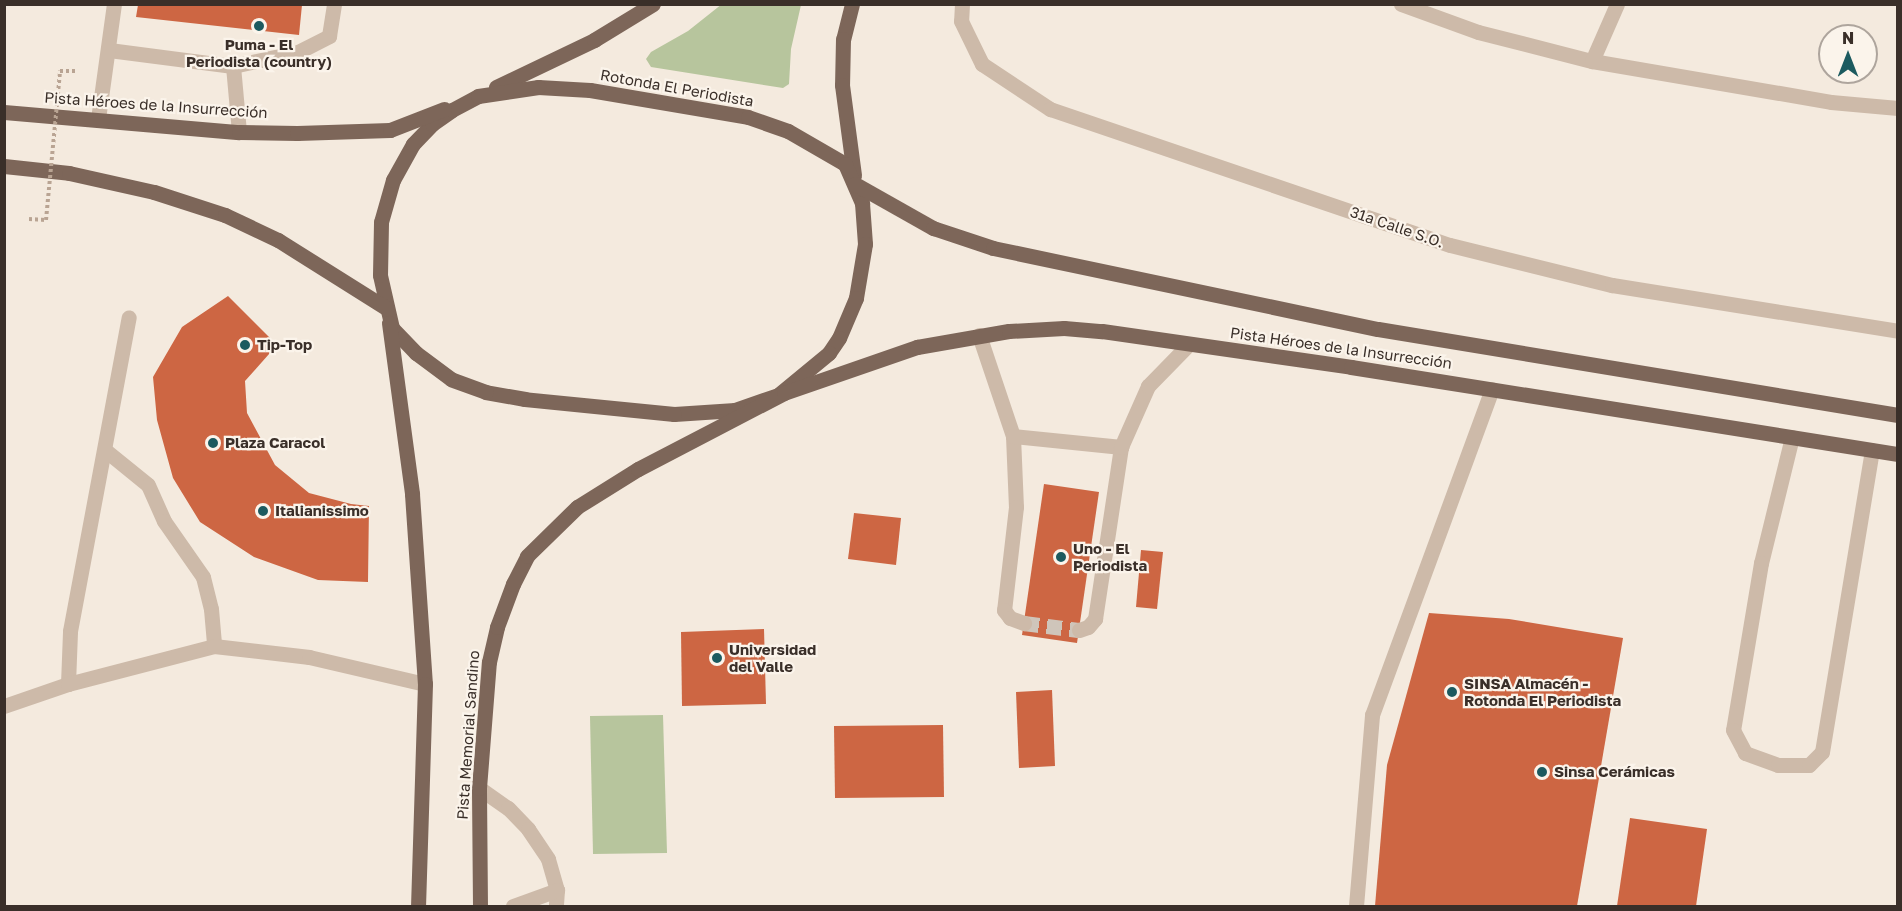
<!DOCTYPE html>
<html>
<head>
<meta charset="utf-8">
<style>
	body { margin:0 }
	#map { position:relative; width:1902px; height:911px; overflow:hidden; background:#f4eade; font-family:"Golos Text",sans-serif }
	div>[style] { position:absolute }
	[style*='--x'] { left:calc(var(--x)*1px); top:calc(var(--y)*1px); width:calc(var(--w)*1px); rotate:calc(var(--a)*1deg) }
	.green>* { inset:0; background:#b7c59d }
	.building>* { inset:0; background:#cd6643 }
	.minor-tunnel>* { height:15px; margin-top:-7.5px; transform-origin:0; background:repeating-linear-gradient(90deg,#cfc5ba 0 15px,transparent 0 23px) }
	.path>* { height:4px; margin-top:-2px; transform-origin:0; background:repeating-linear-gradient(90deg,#b9a493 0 3px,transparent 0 6px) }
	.minor>* { height:15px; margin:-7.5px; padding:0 7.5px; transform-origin:7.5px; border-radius:7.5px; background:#cdbaa9 }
	.major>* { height:15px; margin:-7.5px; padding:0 7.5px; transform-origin:7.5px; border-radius:7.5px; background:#7d6659 }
	.path-bridge>* { height:4px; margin-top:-2px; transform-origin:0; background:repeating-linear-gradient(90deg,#b9a493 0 3px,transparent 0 6px) }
	.dots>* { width:16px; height:16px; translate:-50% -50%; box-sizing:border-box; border:3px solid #fbf4eb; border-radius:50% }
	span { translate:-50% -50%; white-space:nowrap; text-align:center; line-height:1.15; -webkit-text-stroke:4.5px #fbf4eb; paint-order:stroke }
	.poi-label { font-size:15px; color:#3a2f29; font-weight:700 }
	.left { translate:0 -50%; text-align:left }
	.street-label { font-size:15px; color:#3a2f29 }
	.frame { position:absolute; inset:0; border:6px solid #3a2f29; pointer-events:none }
	.north { position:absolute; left:1818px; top:24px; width:60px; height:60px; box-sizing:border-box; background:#fbf4eb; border:2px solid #aea59d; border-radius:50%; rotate:0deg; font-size:16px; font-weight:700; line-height:24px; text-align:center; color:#3a2f29 }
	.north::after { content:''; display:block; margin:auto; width:21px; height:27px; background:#1c5a5f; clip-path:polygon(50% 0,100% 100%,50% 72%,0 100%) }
</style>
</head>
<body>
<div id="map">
	<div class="green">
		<i style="clip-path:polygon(722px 4px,801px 5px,791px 49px,789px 84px,783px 88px,651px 67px,646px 59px,651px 52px,688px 31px)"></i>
		<i style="clip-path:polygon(663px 715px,667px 853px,593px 854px,590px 716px)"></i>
	</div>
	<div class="building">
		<i style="clip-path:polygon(138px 5px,302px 5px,299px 35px,136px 17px)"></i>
		<i style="clip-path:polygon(228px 296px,277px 345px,245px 381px,247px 413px,275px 465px,309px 493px,351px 504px,369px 506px,368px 582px,318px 580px,254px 557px,200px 522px,173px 478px,157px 420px,153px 377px,182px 327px)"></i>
		<i style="clip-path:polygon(1044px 484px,1099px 492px,1077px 643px,1022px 635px)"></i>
		<i style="clip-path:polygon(854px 513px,901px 518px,896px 565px,848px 559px)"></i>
		<i style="clip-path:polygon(1141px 550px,1163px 552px,1157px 609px,1136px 607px)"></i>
		<i style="clip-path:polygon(1429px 613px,1509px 619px,1623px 638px,1577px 906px,1375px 906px,1387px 765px)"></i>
		<i style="clip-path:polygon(764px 629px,766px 704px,682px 706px,681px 632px)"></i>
		<i style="clip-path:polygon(1052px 690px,1055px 766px,1019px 768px,1016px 692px)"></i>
		<i style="clip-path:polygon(943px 725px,944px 797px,835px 798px,834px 726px)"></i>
		<i style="clip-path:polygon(1630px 818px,1707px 829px,1696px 906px,1617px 906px)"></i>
	</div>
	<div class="minor-tunnel">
		<i style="--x:1024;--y:623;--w:55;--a:7.3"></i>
	</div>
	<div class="path">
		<i style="--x:60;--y:71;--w:16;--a:0"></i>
		<i style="--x:29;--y:219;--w:17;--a:3"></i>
	</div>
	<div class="minor">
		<i style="--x:962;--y:4;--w:17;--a:93"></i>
		<i style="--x:961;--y:21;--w:48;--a:64"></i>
		<i style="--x:982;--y:64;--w:82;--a:33.5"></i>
		<i style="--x:1050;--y:109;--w:422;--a:18.8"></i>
		<i style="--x:1450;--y:245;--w:167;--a:13.9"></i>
		<i style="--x:1612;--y:285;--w:290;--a:9.1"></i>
		<i style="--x:1401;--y:4;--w:82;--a:20"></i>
		<i style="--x:1478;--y:32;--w:118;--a:14.3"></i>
		<i style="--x:1592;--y:61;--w:242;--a:9.7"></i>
		<i style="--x:1831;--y:102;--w:67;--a:5.1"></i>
		<i style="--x:109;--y:50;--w:125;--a:7.4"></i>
		<i style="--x:233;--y:66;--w:66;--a:-12.2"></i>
		<i style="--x:298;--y:52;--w:35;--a:-27"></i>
		<i style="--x:329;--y:36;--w:32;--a:-81"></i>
		<i style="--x:1592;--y:61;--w:62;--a:-66.3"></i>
		<i style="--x:233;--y:66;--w:66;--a:84.8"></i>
		<i style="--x:98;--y:119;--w:116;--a:-82.1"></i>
		<i style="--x:979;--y:335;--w:107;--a:71.4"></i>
		<i style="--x:1013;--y:436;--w:71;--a:87.6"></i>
		<i style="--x:1016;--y:507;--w:104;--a:96.6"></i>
		<i style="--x:1004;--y:610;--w:10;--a:53"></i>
		<i style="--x:1010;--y:618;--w:15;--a:20"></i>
		<i style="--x:1013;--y:436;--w:109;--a:5.8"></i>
		<i style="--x:1792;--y:437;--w:130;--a:103.8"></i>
		<i style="--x:1761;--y:563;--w:169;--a:99.5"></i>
		<i style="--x:1733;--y:730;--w:26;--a:62"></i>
		<i style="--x:1745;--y:753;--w:35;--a:20"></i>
		<i style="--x:1778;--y:765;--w:31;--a:0"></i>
		<i style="--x:1809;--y:765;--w:18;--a:-45"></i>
		<i style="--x:1822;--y:752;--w:306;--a:-80.6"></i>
		<i style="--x:105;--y:450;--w:55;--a:39.1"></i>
		<i style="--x:148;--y:485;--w:39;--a:66"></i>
		<i style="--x:164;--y:521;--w:68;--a:55.1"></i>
		<i style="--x:203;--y:577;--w:33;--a:76"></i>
		<i style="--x:211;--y:609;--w:37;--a:85"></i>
		<i style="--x:1079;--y:630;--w:9;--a:-18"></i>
		<i style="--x:1088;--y:627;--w:11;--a:-49"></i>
		<i style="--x:1095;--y:619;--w:174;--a:-81.4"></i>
		<i style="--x:1121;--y:447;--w:67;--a:-66.1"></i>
		<i style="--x:1148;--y:386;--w:57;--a:-45.7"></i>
		<i style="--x:68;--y:684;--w:53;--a:-87.8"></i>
		<i style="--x:70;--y:631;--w:319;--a:-79.4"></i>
		<i style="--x:4;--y:706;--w:68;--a:-19"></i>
		<i style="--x:68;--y:684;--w:151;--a:-14.6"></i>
		<i style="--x:214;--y:646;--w:96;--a:6.6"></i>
		<i style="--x:309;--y:657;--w:119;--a:13.1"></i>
		<i style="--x:479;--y:788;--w:35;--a:35"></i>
		<i style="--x:508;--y:808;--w:29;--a:46"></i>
		<i style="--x:528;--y:829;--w:36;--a:56"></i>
		<i style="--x:548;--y:859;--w:32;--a:74"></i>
		<i style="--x:557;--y:890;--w:16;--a:94"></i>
		<i style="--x:513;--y:906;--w:47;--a:-20"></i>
		<i style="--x:1356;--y:906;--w:192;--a:-85.2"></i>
		<i style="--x:1372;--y:715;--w:347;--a:-69.8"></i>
	</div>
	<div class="major">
		<i style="--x:852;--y:4;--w:36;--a:104"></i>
		<i style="--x:843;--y:39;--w:46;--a:91.2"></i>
		<i style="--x:842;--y:85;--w:91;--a:82.4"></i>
		<i style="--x:496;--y:87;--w:109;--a:-25.6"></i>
		<i style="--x:594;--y:40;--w:69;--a:-31.4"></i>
		<i style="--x:538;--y:87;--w:52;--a:3.3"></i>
		<i style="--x:590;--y:90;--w:160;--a:9.7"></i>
		<i style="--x:748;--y:117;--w:42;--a:19.3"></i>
		<i style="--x:788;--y:131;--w:66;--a:30.1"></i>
		<i style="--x:845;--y:164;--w:43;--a:66.4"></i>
		<i style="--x:862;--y:203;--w:41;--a:85.8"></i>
		<i style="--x:865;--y:244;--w:55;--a:99.5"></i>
		<i style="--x:856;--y:298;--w:43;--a:113"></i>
		<i style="--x:839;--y:338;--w:18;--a:124"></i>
		<i style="--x:829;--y:353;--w:66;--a:140.5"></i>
		<i style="--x:778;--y:395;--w:46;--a:160.8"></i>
		<i style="--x:735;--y:410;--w:61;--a:176.2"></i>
		<i style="--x:674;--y:414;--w:150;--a:-174.3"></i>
		<i style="--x:525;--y:399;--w:40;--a:-170"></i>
		<i style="--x:486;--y:392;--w:37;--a:-160"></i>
		<i style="--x:451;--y:379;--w:44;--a:-143.4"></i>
		<i style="--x:416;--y:353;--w:35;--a:-134"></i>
		<i style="--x:392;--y:328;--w:54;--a:-102.8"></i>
		<i style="--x:380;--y:275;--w:53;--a:-88.9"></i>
		<i style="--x:381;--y:222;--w:44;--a:-74.1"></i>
		<i style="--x:393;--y:180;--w:41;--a:-60.9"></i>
		<i style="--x:413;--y:144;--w:28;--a:-46"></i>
		<i style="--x:432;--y:124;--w:24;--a:-35"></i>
		<i style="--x:452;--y:110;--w:30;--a:-28"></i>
		<i style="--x:478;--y:96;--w:61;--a:-8.5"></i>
		<i style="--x:4;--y:112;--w:236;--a:4.9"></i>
		<i style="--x:239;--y:132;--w:58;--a:1"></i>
		<i style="--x:297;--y:133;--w:93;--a:-1.8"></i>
		<i style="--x:390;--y:130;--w:58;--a:-21.3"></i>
		<i style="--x:4;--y:166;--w:65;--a:6.1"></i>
		<i style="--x:69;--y:173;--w:87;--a:12.6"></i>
		<i style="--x:154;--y:192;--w:75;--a:17.9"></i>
		<i style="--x:225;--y:215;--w:59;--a:25.3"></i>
		<i style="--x:278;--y:240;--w:128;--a:32.2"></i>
		<i style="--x:855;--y:184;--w:90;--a:29.4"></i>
		<i style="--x:933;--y:228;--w:63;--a:18.4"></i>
		<i style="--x:993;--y:248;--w:393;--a:11.9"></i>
		<i style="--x:1378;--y:329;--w:527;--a:9.39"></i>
		<i style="--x:389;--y:323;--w:173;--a:82.3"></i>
		<i style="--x:412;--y:494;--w:190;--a:86.1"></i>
		<i style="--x:425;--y:684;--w:222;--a:91.8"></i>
		<i style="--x:480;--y:906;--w:118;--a:-90.5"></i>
		<i style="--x:479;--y:788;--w:126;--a:-85.5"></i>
		<i style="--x:489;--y:662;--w:36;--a:-77"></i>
		<i style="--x:497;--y:627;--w:46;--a:-69.6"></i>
		<i style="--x:513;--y:584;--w:31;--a:-63"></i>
		<i style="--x:527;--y:556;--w:70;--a:-44.4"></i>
		<i style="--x:577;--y:507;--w:72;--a:-31.9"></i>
		<i style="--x:638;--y:469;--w:165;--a:-27.5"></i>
		<i style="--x:784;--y:393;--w:141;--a:-19.1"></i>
		<i style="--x:917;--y:347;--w:93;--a:-9.9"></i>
		<i style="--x:1009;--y:331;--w:55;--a:-3.1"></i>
		<i style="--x:1064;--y:328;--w:38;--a:5"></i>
		<i style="--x:1102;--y:331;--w:252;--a:8.2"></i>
		<i style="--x:1351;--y:367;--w:554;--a:9.04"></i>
	</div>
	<div class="path-bridge">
		<i style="--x:46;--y:220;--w:150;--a:-84.6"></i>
	</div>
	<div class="dots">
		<i style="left:259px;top:26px;background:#1c5a5f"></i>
		<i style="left:245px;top:345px;background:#1c5a5f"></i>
		<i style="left:213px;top:443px;background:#1c5a5f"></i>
		<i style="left:263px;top:511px;background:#1c5a5f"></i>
		<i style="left:1061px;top:557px;background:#1c5a5f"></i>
		<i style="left:717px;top:658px;background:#1c5a5f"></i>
		<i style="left:1452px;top:692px;background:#1c5a5f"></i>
		<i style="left:1542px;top:772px;background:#1c5a5f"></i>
	</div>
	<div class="poi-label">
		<span style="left:259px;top:53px">Puma - El<br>Periodista (country)</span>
		<span class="left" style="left:257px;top:345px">Tip-Top</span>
		<span class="left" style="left:225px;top:443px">Plaza Caracol</span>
		<span class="left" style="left:275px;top:511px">Italianissimo</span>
		<span class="left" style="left:1073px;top:557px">Uno - El<br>Periodista</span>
		<span class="left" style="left:729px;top:658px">Universidad<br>del Valle</span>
		<span class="left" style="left:1464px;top:692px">SINSA Almacén -<br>Rotonda El Periodista</span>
		<span class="left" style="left:1554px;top:772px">Sinsa Cerámicas</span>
	</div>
	<div class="street-label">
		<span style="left:677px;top:88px;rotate:10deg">Rotonda El Periodista</span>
		<span style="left:156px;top:105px;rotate:4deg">Pista Héroes de la Insurrección</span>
		<span style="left:1397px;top:227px;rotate:19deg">31a Calle S.O.</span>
		<span style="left:1341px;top:348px;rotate:8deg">Pista Héroes de la Insurrección</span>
		<span style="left:468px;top:735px;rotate:-86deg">Pista Memorial Sandino</span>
	</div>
	<div class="frame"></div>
	<div class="north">N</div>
</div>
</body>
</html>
